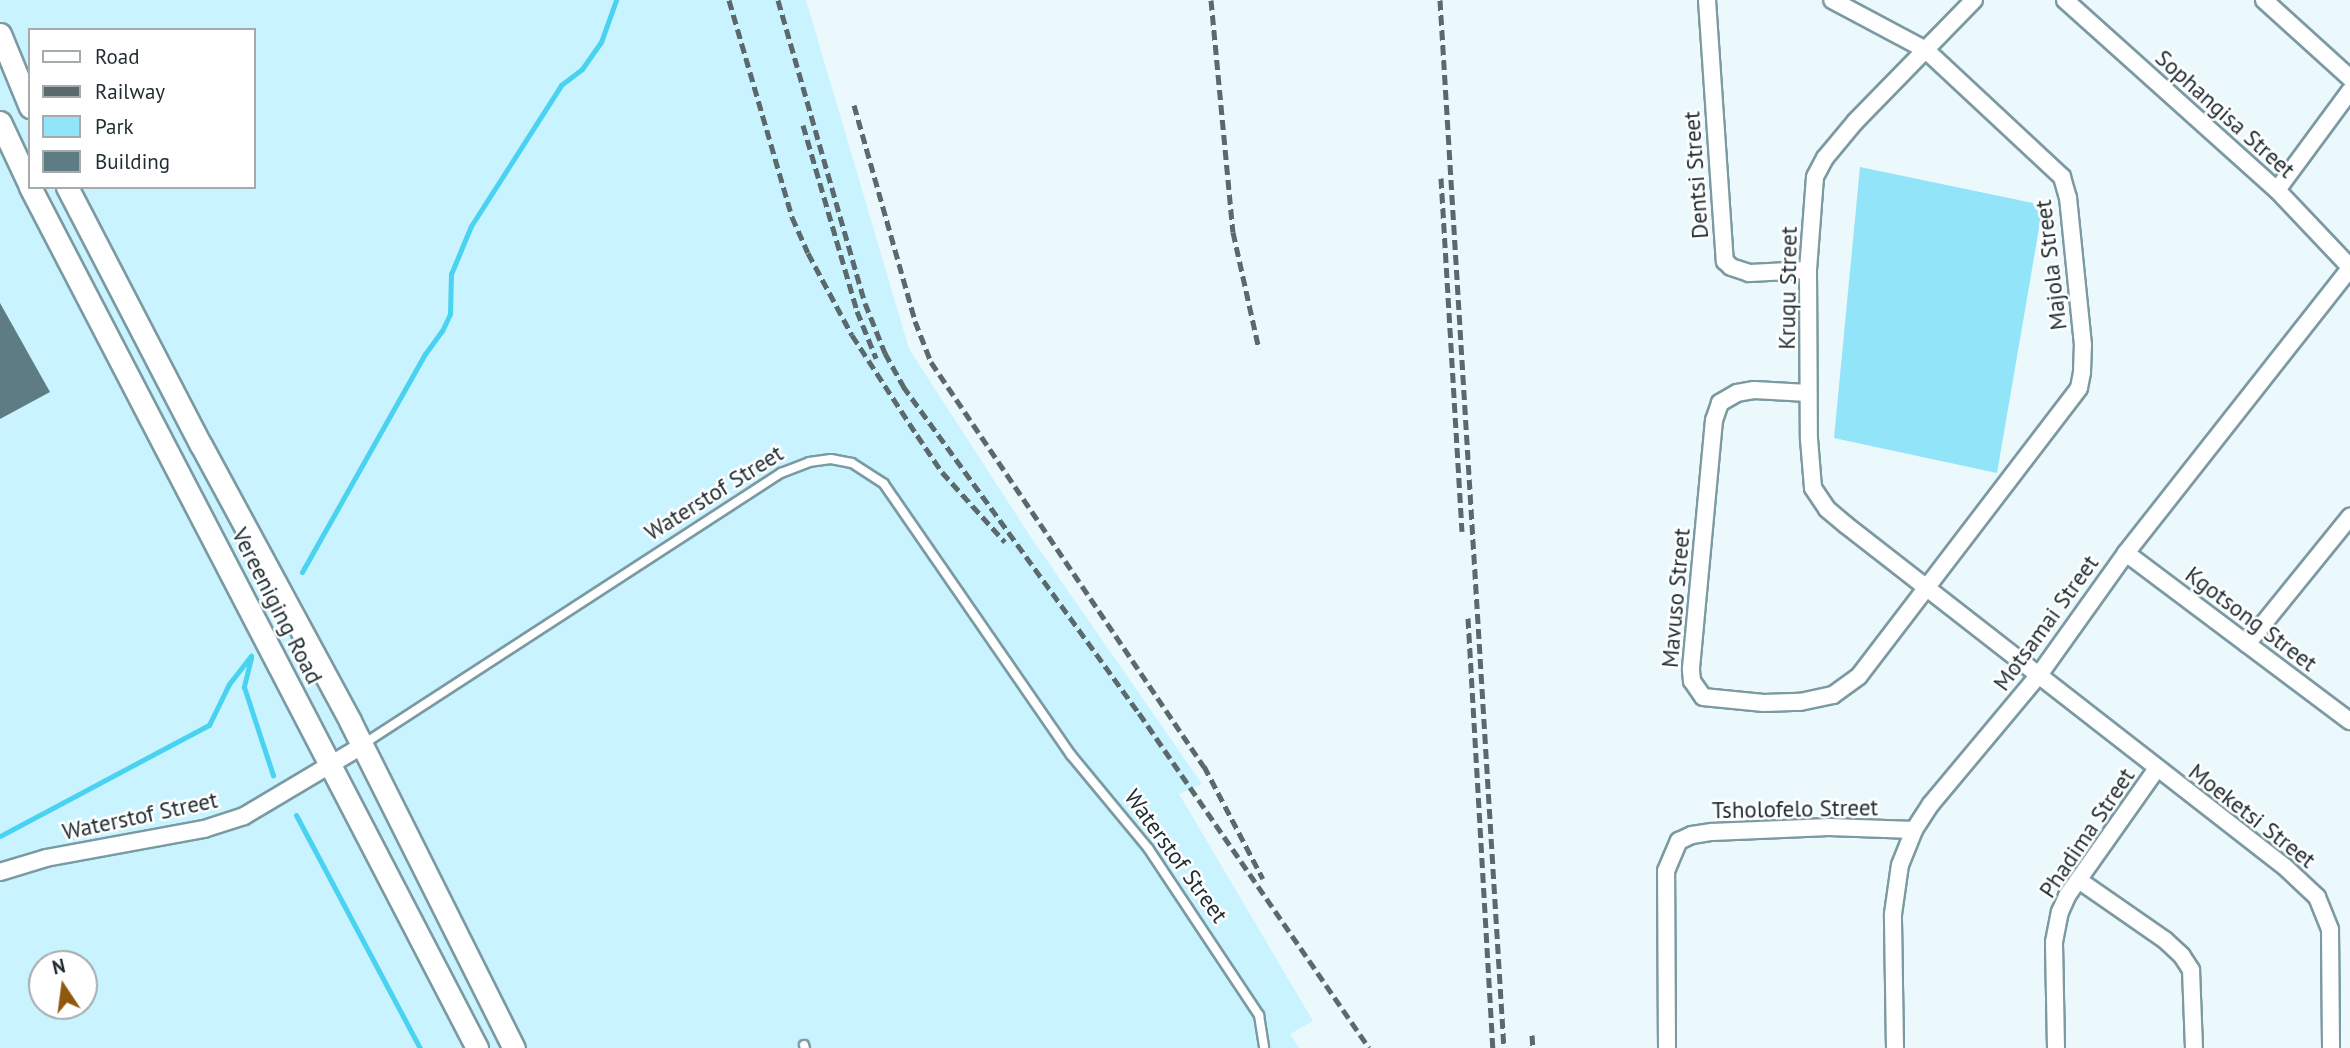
<!DOCTYPE html>
<html>
<head>
<meta charset="utf-8">
<style>
	body { margin:0 }
	#map { position:relative; width:2350px; height:1048px; overflow:hidden; background:#ebf8fc; font-family:"PT Sans",sans-serif }
	div>[style] { position:absolute }
	[style*='--x'] { left:calc(var(--x)*1px); top:calc(var(--y)*1px); width:calc(var(--w)*1px); rotate:calc(var(--a)*1deg) }
	.built>* { inset:0; background:#c8f3ff }
	.green>* { inset:0; background:#92e4f9 }
	.stream>* { height:5px; margin:-2.5px; padding:0 2.5px; transform-origin:2.5px; border-radius:2.5px; background:#4ad2f1 }
	.building>* { inset:0; background:#5d7c84 }
	.roads { filter:drop-shadow(2px 0 #7b9aa2) drop-shadow(-2px 0 #7b9aa2) drop-shadow(0 2px #7b9aa2) drop-shadow(0 -2px #7b9aa2) }
	.service>* { height:8px; margin:-4px; padding:0 4px; transform-origin:4px; border-radius:4px; background:#fff }
	.minor>* { height:16px; margin:-8px; padding:0 8px; transform-origin:8px; border-radius:8px; background:#fff }
	.secondary>* { height:21px; margin:-10.5px; padding:0 10.5px; transform-origin:10.5px; border-radius:10.5px; background:#fff }
	.rail>* { height:5px; margin-top:-2.5px; transform-origin:0; background:repeating-linear-gradient(90deg,#5b686c 0 10px,transparent 0 15px) }
	span { translate:-50% -50%; white-space:nowrap; text-align:center; line-height:1.15; -webkit-text-stroke:5px #fff; paint-order:stroke }
	.street-label { font-size:23px; color:#1f2c30 }
	.legend { position:absolute; left:28px; top:28px; width:228px; height:161px; box-sizing:border-box; background:#fff; border:2px solid #a5abac; margin:0; padding:9px 12px; list-style:none; font-size:21px; color:#1f2c30 }
	.legend li { display:flex; align-items:center; gap:14px; height:35px }
	.legend b { width:35px; border:2px solid #a5abac }
	.north { position:absolute; left:28px; top:950px; width:70px; height:70px; box-sizing:border-box; background:#fff; border:2px solid #a5abac; border-radius:50%; rotate:347deg; font-size:19px; font-weight:700; line-height:28px; text-align:center; color:#1f2c30 }
	.north::after { content:''; display:block; margin:auto; width:24px; height:32px; background:#8f580f; clip-path:polygon(50% 0,100% 100%,50% 72%,0 100%) }
</style>
</head>
<body>
<div id="map">
	<div class="built">
		<i style="clip-path:polygon(evenodd,0 0,806px 0,909px 349px,1032px 539px,1202px 784px,1179px 794px,1313px 1021px,1290px 1034px,1299px 1048px,0 1048px,0 0,30px 30px,254px 30px,254px 187px,30px 187px,30px 30px,0 0,42px 964px,84px 964px,84px 1006px,42px 1006px,42px 964px)"></i>
	</div>
	<div class="green">
		<i style="clip-path:polygon(1860px 167px,2043px 205px,1997px 473px,1834px 438px)"></i>
	</div>
	<div class="stream">
		<i style="--x:302;--y:572;--w:250;--a:-60.6"></i>
		<i style="--x:425;--y:354;--w:29;--a:-54"></i>
		<i style="--x:442;--y:331;--w:19;--a:-65"></i>
		<i style="--x:450;--y:314;--w:40;--a:-88.6"></i>
		<i style="--x:451;--y:274;--w:52;--a:-67.4"></i>
		<i style="--x:471;--y:226;--w:167;--a:-57.4"></i>
		<i style="--x:561;--y:85;--w:26;--a:-37"></i>
		<i style="--x:582;--y:69;--w:33;--a:-55"></i>
		<i style="--x:601;--y:42;--w:45;--a:-70.3"></i>
		<i style="--x:251;--y:658;--w:30;--a:104"></i>
		<i style="--x:244;--y:687;--w:93;--a:71.8"></i>
		<i style="--x:296;--y:815;--w:264;--a:62"></i>
		<i style="--x:0;--y:836;--w:237;--a:-28"></i>
		<i style="--x:209;--y:725;--w:46;--a:-64"></i>
		<i style="--x:229;--y:684;--w:36;--a:-52"></i>
	</div>
	<div class="building">
		<i style="clip-path:polygon(0 303px,50px 392px,0 419px)"></i>
	</div>
	<div class="roads">
		<div class="service">
			<i style="--x:362;--y:745;--w:500;--a:-33"></i>
			<i style="--x:781;--y:473;--w:30;--a:-21"></i>
			<i style="--x:809;--y:462;--w:22;--a:-8"></i>
			<i style="--x:831;--y:459;--w:21;--a:11"></i>
			<i style="--x:852;--y:463;--w:38;--a:33"></i>
			<i style="--x:884;--y:484;--w:329;--a:55.4"></i>
			<i style="--x:1071;--y:755;--w:121;--a:50.4"></i>
			<i style="--x:1148;--y:848;--w:201;--a:56.4"></i>
			<i style="--x:1259;--y:1015;--w:33;--a:81"></i>
			<i style="--x:804;--y:1045;--w:3;--a:72"></i>
		</div>
		<div class="minor">
			<i style="--x:1707;--y:0;--w:262;--a:86.1"></i>
			<i style="--x:1725;--y:261;--w:8;--a:45"></i>
			<i style="--x:1731;--y:267;--w:19;--a:18"></i>
			<i style="--x:1749;--y:273;--w:59;--a:-2.9"></i>
			<i style="--x:1974;--y:0;--w:170;--a:134.3"></i>
			<i style="--x:1855;--y:122;--w:47;--a:129.8"></i>
			<i style="--x:1825;--y:158;--w:21;--a:118"></i>
			<i style="--x:1815;--y:177;--w:93;--a:94.3"></i>
			<i style="--x:1808;--y:270;--w:169;--a:89.7"></i>
			<i style="--x:1809;--y:439;--w:49;--a:85.3"></i>
			<i style="--x:1813;--y:488;--w:25;--a:56"></i>
			<i style="--x:1827;--y:509;--w:25;--a:40"></i>
			<i style="--x:1846;--y:525;--w:556;--a:37.92"></i>
			<i style="--x:2285;--y:867;--w:44;--a:43.2"></i>
			<i style="--x:2317;--y:897;--w:35;--a:68"></i>
			<i style="--x:2330;--y:930;--w:118;--a:89.5"></i>
			<i style="--x:2065;--y:0;--w:285;--a:41.9"></i>
			<i style="--x:2277;--y:190;--w:106;--a:46.5"></i>
			<i style="--x:2264;--y:0;--w:116;--a:42.2"></i>
			<i style="--x:2277;--y:190;--w:123;--a:-53.6"></i>
			<i style="--x:1808;--y:393;--w:54;--a:-176.8"></i>
			<i style="--x:1754;--y:390;--w:17;--a:170"></i>
			<i style="--x:1737;--y:393;--w:20;--a:150"></i>
			<i style="--x:1720;--y:403;--w:18;--a:109"></i>
			<i style="--x:1714;--y:420;--w:251;--a:95.3"></i>
			<i style="--x:1691;--y:670;--w:11;--a:85"></i>
			<i style="--x:1692;--y:681;--w:19;--a:55"></i>
			<i style="--x:1703;--y:697;--w:61;--a:5.6"></i>
			<i style="--x:1764;--y:703;--w:36;--a:-2"></i>
			<i style="--x:1800;--y:702;--w:34;--a:-12"></i>
			<i style="--x:1833;--y:695;--w:32;--a:-36"></i>
			<i style="--x:1859;--y:676;--w:362;--a:-52.6"></i>
			<i style="--x:2079;--y:388;--w:16;--a:-79"></i>
			<i style="--x:2082;--y:372;--w:27;--a:-88"></i>
			<i style="--x:2083;--y:345;--w:148;--a:-95.8"></i>
			<i style="--x:2068;--y:198;--w:22;--a:-106"></i>
			<i style="--x:2062;--y:177;--w:186;--a:-137"></i>
			<i style="--x:1926;--y:50;--w:106;--a:-152"></i>
			<i style="--x:2126;--y:553;--w:280;--a:36.9"></i>
			<i style="--x:2247;--y:644;--w:164;--a:-51"></i>
			<i style="--x:0;--y:872;--w:48;--a:-16.9"></i>
			<i style="--x:46;--y:858;--w:161;--a:-10.4"></i>
			<i style="--x:204;--y:829;--w:42;--a:-18"></i>
			<i style="--x:244;--y:816;--w:137;--a:-30.7"></i>
			<i style="--x:2080;--y:881;--w:103;--a:34.8"></i>
			<i style="--x:2165;--y:940;--w:23;--a:43"></i>
			<i style="--x:2182;--y:956;--w:17;--a:57"></i>
			<i style="--x:2191;--y:970;--w:78;--a:87.8"></i>
			<i style="--x:1667;--y:1048;--w:177;--a:-90.3"></i>
			<i style="--x:1666;--y:871;--w:33;--a:-67"></i>
			<i style="--x:1679;--y:841;--w:14;--a:-25"></i>
			<i style="--x:1692;--y:835;--w:20;--a:-9"></i>
			<i style="--x:1712;--y:832;--w:117;--a:-2.4"></i>
			<i style="--x:1829;--y:827;--w:85;--a:2"></i>
			<i style="--x:1895;--y:1048;--w:134;--a:-90.9"></i>
			<i style="--x:1893;--y:914;--w:49;--a:-81.9"></i>
			<i style="--x:1900;--y:865;--w:38;--a:-68"></i>
			<i style="--x:1914;--y:830;--w:31;--a:-57"></i>
			<i style="--x:1931;--y:804;--w:168;--a:-50.1"></i>
			<i style="--x:2039;--y:675;--w:150;--a:-54.5"></i>
			<i style="--x:2126;--y:553;--w:362;--a:-51.8"></i>
			<i style="--x:2056;--y:1048;--w:106;--a:-91.1"></i>
			<i style="--x:2054;--y:942;--w:31;--a:-79"></i>
			<i style="--x:2060;--y:912;--w:17;--a:-66"></i>
			<i style="--x:2067;--y:896;--w:154;--a:-54.8"></i>
		</div>
		<div class="secondary">
			<i style="--x:0;--y:34;--w:79;--a:67.7"></i>
			<i style="--x:0;--y:122;--w:71;--a:64.9"></i>
			<i style="--x:30;--y:187;--w:970;--a:62.56"></i>
			<i style="--x:67;--y:187;--w:291;--a:62.6"></i>
			<i style="--x:201;--y:445;--w:314;--a:61.6"></i>
			<i style="--x:350;--y:721;--w:366;--a:63.4"></i>
		</div>
	</div>
	<div class="rail">
		<i style="--x:729;--y:0;--w:226;--a:73.8"></i>
		<i style="--x:792;--y:217;--w:39;--a:66"></i>
		<i style="--x:808;--y:253;--w:93;--a:61.8"></i>
		<i style="--x:852;--y:335;--w:119;--a:57"></i>
		<i style="--x:917;--y:435;--w:45;--a:56"></i>
		<i style="--x:942;--y:472;--w:94;--a:48"></i>
		<i style="--x:778;--y:0;--w:315;--a:74"></i>
		<i style="--x:865;--y:303;--w:54;--a:68.2"></i>
		<i style="--x:885;--y:353;--w:38;--a:61"></i>
		<i style="--x:903;--y:386;--w:403;--a:54.2"></i>
		<i style="--x:1139;--y:713;--w:406;--a:55.5"></i>
		<i style="--x:1211;--y:0;--w:233;--a:84.6"></i>
		<i style="--x:1233;--y:232;--w:120;--a:77.5"></i>
		<i style="--x:1440;--y:0;--w:1050;--a:86.51"></i>
		<i style="--x:854;--y:105;--w:224;--a:74.2"></i>
		<i style="--x:915;--y:321;--w:44;--a:68.7"></i>
		<i style="--x:931;--y:362;--w:488;--a:56"></i>
		<i style="--x:1204;--y:766;--w:127;--a:62.4"></i>
		<i style="--x:803;--y:125;--w:194;--a:73.8"></i>
		<i style="--x:857;--y:311;--w:51;--a:68"></i>
		<i style="--x:1441;--y:178;--w:354;--a:86.6"></i>
		<i style="--x:1468;--y:618;--w:431;--a:86.7"></i>
		<i style="--x:1532;--y:1035;--w:13;--a:86"></i>
	</div>
	<div class="street-label">
		<span style="left:2225px;top:114px;rotate:42deg">Sophangisa Street</span>
		<span style="left:1696px;top:175px;rotate:-94deg">Dentsi Street</span>
		<span style="left:2051px;top:265px;rotate:-97deg">Majola Street</span>
		<span style="left:1788px;top:288px;rotate:-89deg">Kruqu Street</span>
		<span style="left:714px;top:493px;rotate:-32deg">Waterstof Street</span>
		<span style="left:1676px;top:598px;rotate:-85deg">Mavuso Street</span>
		<span style="left:277px;top:606px;rotate:63deg">Vereeniging Road</span>
		<span style="left:2251px;top:619px;rotate:37deg">Kgotsong Street</span>
		<span style="left:2046px;top:623px;rotate:-54deg">Motsamai Street</span>
		<span style="left:1795px;top:809px;rotate:-1deg">Tsholofelo Street</span>
		<span style="left:140px;top:816px;rotate:-12deg">Waterstof Street</span>
		<span style="left:2252px;top:816px;rotate:38deg">Moeketsi Street</span>
		<span style="left:2087px;top:833px;rotate:-56deg">Phadima Street</span>
		<span style="left:1176px;top:856px;rotate:54deg">Waterstof Street</span>
	</div>
	<ul class="legend">
	<li><b style="height:9px;background:#fff"></b>Road</li>
	<li><b style="height:9px;background:#5b686c"></b>Railway</li>
	<li><b style="height:19px;background:#92e4f9"></b>Park</li>
	<li><b style="height:19px;background:#5d7c84"></b>Building</li>
	</ul>
	<div class="north">N</div>
</div>
</body>
</html>
